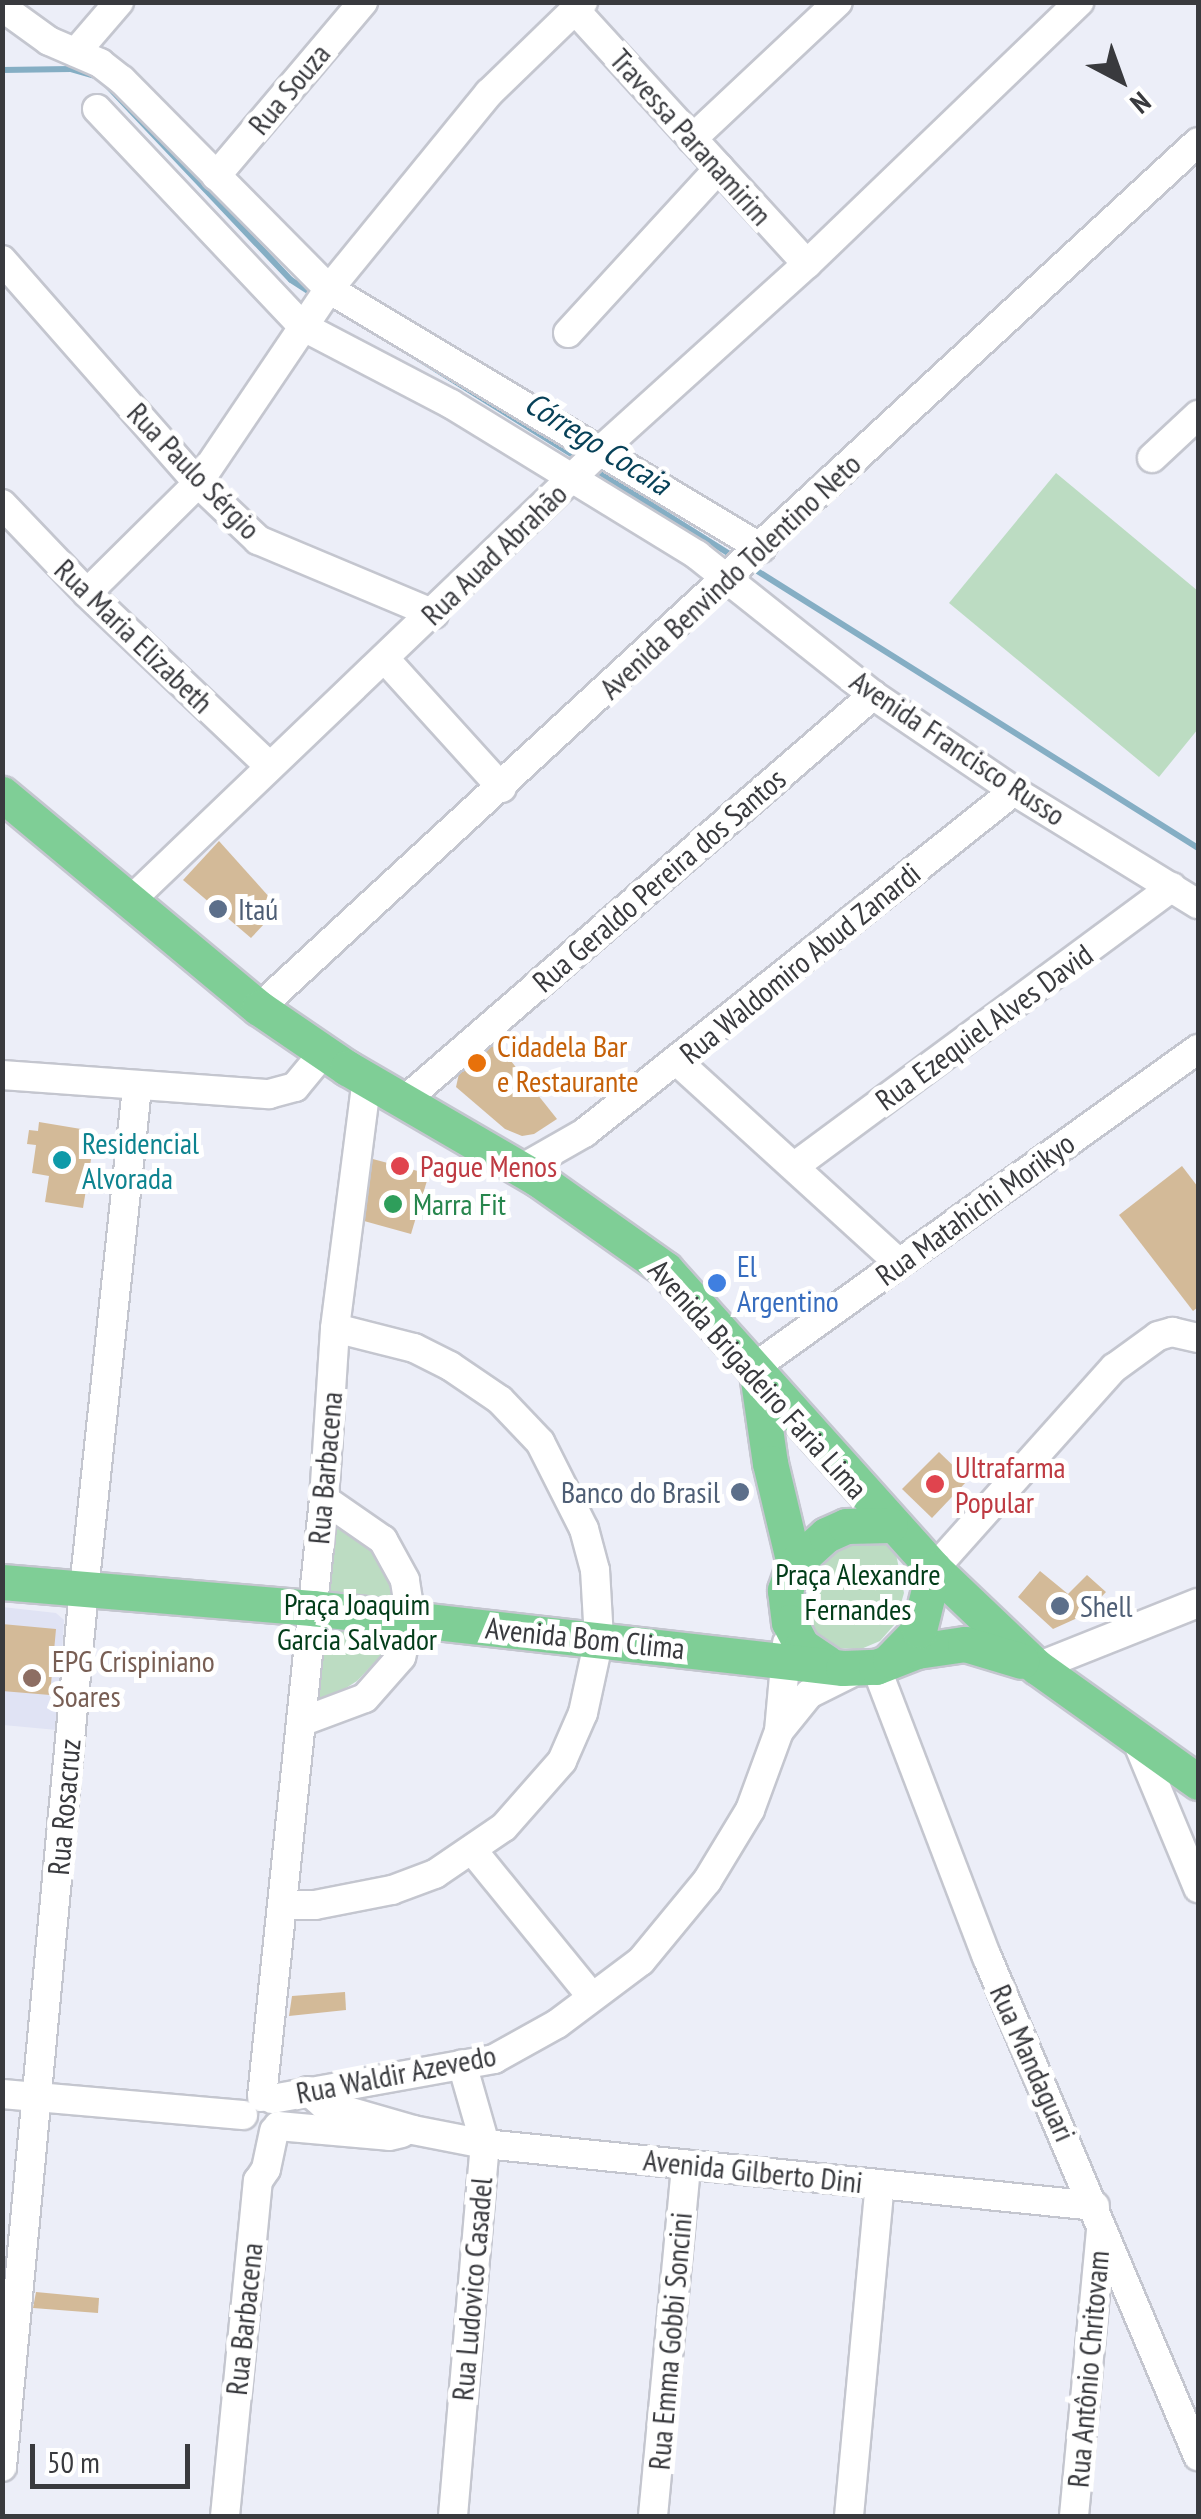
<!DOCTYPE html>
<html>
<head>
<meta charset="utf-8">
<style>
	body { margin:0 }
	#map { position:relative; width:1201px; height:2519px; overflow:hidden; background:#eceef8; font-family:"PT Sans Narrow",sans-serif }
	div>[style] { position:absolute }
	[style*='--x'] { left:calc(var(--x)*1px); top:calc(var(--y)*1px); width:calc(var(--w)*1px); rotate:calc(var(--a)*1deg) }
	.built>* { inset:0; background:#e0e3f4 }
	.green>* { inset:0; background:#bcdcc2 }
	.stream>* { height:6px; margin:-3px; padding:0 3px; transform-origin:3px; border-radius:3px; background:#85aec4 }
	.building>* { inset:0; background:#d3ba98 }
	.roads { filter:drop-shadow(2px 0 #c4c6cf) drop-shadow(-2px 0 #c4c6cf) drop-shadow(0 2px #c4c6cf) drop-shadow(0 -2px #c4c6cf) }
	.minor>* { height:28px; margin:-14px; padding:0 14px; transform-origin:14px; border-radius:14px; background:#fff }
	.major>* { height:35px; margin:-17.5px; padding:0 17.5px; transform-origin:17.5px; border-radius:17.5px; background:#7fce96 }
	.dots>* { width:28px; height:28px; translate:-50% -50%; box-sizing:border-box; border:5px solid #fff; border-radius:50% }
	span { translate:-50% -50%; white-space:nowrap; text-align:center; line-height:1.15; -webkit-text-stroke:10px #fff; paint-order:stroke }
	.street-label { font-size:30px; color:#393a3e }
	.service-label { font-size:30px; color:#4e5e75 }
	.left { translate:0 -50%; text-align:left }
	.right { translate:-100% -50%; text-align:right }
	.food-label { font-size:30px; color:#c56008 }
	.culture-label { font-size:30px; color:#0d838f }
	.health-label { font-size:30px; color:#be3a42 }
	.leisure-label { font-size:30px; color:#27864d }
	.shop-label { font-size:30px; color:#366cbe }
	.park-label { font-size:30px; color:#023d19 }
	.education-label { font-size:30px; color:#785e54 }
	.water-label { font-size:32px; color:#074158; font-style:italic }
	.frame { position:absolute; inset:0; border:5px solid #393a3e; pointer-events:none }
	.north { position:absolute; left:1071px; top:30px; width:100px; height:100px; -webkit-text-stroke:8px #fff; paint-order:stroke; rotate:139deg; font-size:28px; font-weight:700; line-height:40px; text-align:center; color:#393a3e }
	.north::after { content:''; display:block; margin:auto; width:35px; height:45px; background:#393a3e; clip-path:polygon(50% 0,100% 100%,50% 72%,0 100%) }
	.scale { position:absolute; left:30px; top:2444px; width:160px; height:45px; box-sizing:border-box; border:5px solid #393a3e; border-top:0; padding-left:12px; font-size:30px; line-height:35px; white-space:nowrap; color:#393a3e; -webkit-text-stroke:8px #fff; paint-order:stroke }
</style>
</head>
<body>
<div id="map">
	<div class="built">
		<i style="clip-path:polygon(2px 1607px,56px 1613px,64px 1620px,57px 1730px,3px 1725px)"></i>
	</div>
	<div class="green">
		<i style="clip-path:polygon(1056px 473px,1198px 591px,1198px 729px,1159px 777px,949px 603px)"></i>
		<i style="clip-path:polygon(332px 1526px,359px 1538px,379px 1557px,391px 1573px,396px 1600px,390px 1643px,379px 1658px,357px 1681px,311px 1710px)"></i>
		<i style="clip-path:polygon(841px 1538px,880px 1540px,896px 1554px,904px 1593px,895px 1624px,880px 1641px,861px 1649px,830px 1648px,814px 1629px,810px 1578px,814px 1554px)"></i>
	</div>
	<div class="stream">
		<i style="--x:2;--y:70;--w:69;--a:-0.8"></i>
		<i style="--x:71;--y:69;--w:29;--a:16"></i>
		<i style="--x:99;--y:77;--w:279;--a:46.6"></i>
		<i style="--x:291;--y:280;--w:30;--a:33"></i>
		<i style="--x:416;--y:357;--w:192;--a:32"></i>
		<i style="--x:594;--y:469;--w:168;--a:32.1"></i>
		<i style="--x:751;--y:567;--w:528;--a:32.15"></i>
	</div>
	<div class="building">
		<i style="clip-path:polygon(219px 841px,279px 908px,251px 938px,183px 880px)"></i>
		<i style="clip-path:polygon(496px 1042px,557px 1119px,534px 1134px,522px 1136px,505px 1129px,456px 1087px,460px 1069px)"></i>
		<i style="clip-path:polygon(39px 1122px,87px 1130px,86px 1139px,94px 1141px,83px 1208px,45px 1202px,49px 1176px,32px 1173px,36px 1145px,27px 1144px,29px 1130px,38px 1131px)"></i>
		<i style="clip-path:polygon(369px 1158px,429px 1174px,411px 1234px,364px 1221px)"></i>
		<i style="clip-path:polygon(1182px 1166px,1198px 1187px,1198px 1307px,1193px 1311px,1119px 1215px)"></i>
		<i style="clip-path:polygon(939px 1452px,968px 1480px,932px 1518px,902px 1489px)"></i>
		<i style="clip-path:polygon(1040px 1571px,1068px 1594px,1087px 1575px,1106px 1592px,1084px 1615px,1053px 1629px,1018px 1597px)"></i>
		<i style="clip-path:polygon(2px 1624px,56px 1629px,50px 1695px,2px 1691px)"></i>
		<i style="clip-path:polygon(345px 1992px,346px 2010px,289px 2016px,292px 1996px)"></i>
		<i style="clip-path:polygon(36px 2292px,99px 2298px,98px 2313px,33px 2308px)"></i>
	</div>
	<div class="roads">
		<div class="minor">
			<i style="--x:2;--y:7;--w:58;--a:35.9"></i>
			<i style="--x:49;--y:41;--w:56;--a:23.3"></i>
			<i style="--x:100;--y:63;--w:28;--a:38"></i>
			<i style="--x:122;--y:80;--w:294;--a:45.3"></i>
			<i style="--x:329;--y:289;--w:504;--a:30.94"></i>
			<i style="--x:575;--y:10;--w:344;--a:47.6"></i>
			<i style="--x:76;--y:52;--w:66;--a:-49.3"></i>
			<i style="--x:97;--y:109;--w:299;--a:46.6"></i>
			<i style="--x:302;--y:326;--w:168;--a:27.6"></i>
			<i style="--x:451;--y:404;--w:289;--a:31.5"></i>
			<i style="--x:697;--y:555;--w:225;--a:38.5"></i>
			<i style="--x:873;--y:695;--w:171;--a:34.2"></i>
			<i style="--x:1014;--y:791;--w:216;--a:31.6"></i>
			<i style="--x:692;--y:139;--w:200;--a:-43.2"></i>
			<i style="--x:216;--y:176;--w:228;--a:-49.8"></i>
			<i style="--x:2;--y:260;--w:297;--a:48.7"></i>
			<i style="--x:198;--y:483;--w:83;--a:43.5"></i>
			<i style="--x:258;--y:540;--w:191;--a:22.8"></i>
			<i style="--x:568;--y:333;--w:224;--a:-47.5"></i>
			<i style="--x:1152;--y:458;--w:63;--a:-43.1"></i>
			<i style="--x:2;--y:504;--w:123;--a:46.3"></i>
			<i style="--x:87;--y:593;--w:250;--a:43.5"></i>
			<i style="--x:87;--y:593;--w:156;--a:-44.7"></i>
			<i style="--x:198;--y:483;--w:234;--a:-56"></i>
			<i style="--x:329;--y:289;--w:253;--a:-50.8"></i>
			<i style="--x:489;--y:93;--w:131;--a:-44.1"></i>
			<i style="--x:385;--y:659;--w:174;--a:47.8"></i>
			<i style="--x:129;--y:902;--w:655;--a:-43.76"></i>
			<i style="--x:602;--y:449;--w:276;--a:-42.1"></i>
			<i style="--x:807;--y:264;--w:378;--a:-43.9"></i>
			<i style="--x:259;--y:1008;--w:1277;--a:-42.68"></i>
			<i style="--x:677;--y:1061;--w:300;--a:42.3"></i>
			<i style="--x:2;--y:1075;--w:268;--a:4.1"></i>
			<i style="--x:269;--y:1094;--w:27;--a:-15"></i>
			<i style="--x:295;--y:1087;--w:45;--a:-50.4"></i>
			<i style="--x:405;--y:1100;--w:619;--a:-40.87"></i>
			<i style="--x:795;--y:1166;--w:469;--a:-36.5"></i>
			<i style="--x:521;--y:1169;--w:73;--a:-29.7"></i>
			<i style="--x:584;--y:1133;--w:549;--a:-38.5"></i>
			<i style="--x:752;--y:1369;--w:549;--a:-35.66"></i>
			<i style="--x:934;--y:1569;--w:270;--a:-48.2"></i>
			<i style="--x:1114;--y:1368;--w:54;--a:-36"></i>
			<i style="--x:1158;--y:1336;--w:15;--a:-16"></i>
			<i style="--x:1172;--y:1332;--w:27;--a:13"></i>
			<i style="--x:876;--y:1667;--w:311;--a:69.1"></i>
			<i style="--x:987;--y:1957;--w:542;--a:67.08"></i>
			<i style="--x:1037;--y:1667;--w:173;--a:-21.7"></i>
			<i style="--x:301;--y:1722;--w:68;--a:-20.6"></i>
			<i style="--x:365;--y:1698;--w:55;--a:-48.7"></i>
			<i style="--x:401;--y:1657;--w:39;--a:-75"></i>
			<i style="--x:411;--y:1619;--w:39;--a:-99"></i>
			<i style="--x:405;--y:1580;--w:46;--a:-118.8"></i>
			<i style="--x:383;--y:1540;--w:72;--a:-145.2"></i>
			<i style="--x:780;--y:1730;--w:46;--a:-51.1"></i>
			<i style="--x:809;--y:1694;--w:56;--a:-26.6"></i>
			<i style="--x:1134;--y:1734;--w:167;--a:67.4"></i>
			<i style="--x:473;--y:1851;--w:188;--a:50.8"></i>
			<i style="--x:282;--y:1905;--w:33;--a:0"></i>
			<i style="--x:315;--y:1905;--w:78;--a:-11"></i>
			<i style="--x:392;--y:1890;--w:46;--a:-20.4"></i>
			<i style="--x:435;--y:1874;--w:83;--a:-34.3"></i>
			<i style="--x:504;--y:1827;--w:88;--a:-48.7"></i>
			<i style="--x:562;--y:1761;--w:52;--a:-66.4"></i>
			<i style="--x:583;--y:1713;--w:76;--a:-77.8"></i>
			<i style="--x:599;--y:1639;--w:69;--a:-93.3"></i>
			<i style="--x:595;--y:1570;--w:42;--a:-105"></i>
			<i style="--x:584;--y:1529;--w:97;--a:-116.8"></i>
			<i style="--x:540;--y:1442;--w:58;--a:-133.6"></i>
			<i style="--x:500;--y:1400;--w:60;--a:-145.8"></i>
			<i style="--x:450;--y:1366;--w:40;--a:-153.4"></i>
			<i style="--x:414;--y:1348;--w:81;--a:-165.8"></i>
			<i style="--x:308;--y:2091;--w:20;--a:41"></i>
			<i style="--x:323;--y:2104;--w:94;--a:16.1"></i>
			<i style="--x:413;--y:2130;--w:73;--a:11"></i>
			<i style="--x:485;--y:2144;--w:613;--a:5.8"></i>
			<i style="--x:2;--y:2094;--w:242;--a:5"></i>
			<i style="--x:262;--y:2097;--w:601;--a:-84.08"></i>
			<i style="--x:324;--y:1499;--w:171;--a:-86.3"></i>
			<i style="--x:335;--y:1328;--w:251;--a:-82.7"></i>
			<i style="--x:272;--y:2099;--w:226;--a:-10.2"></i>
			<i style="--x:494;--y:2059;--w:72;--a:-29.1"></i>
			<i style="--x:557;--y:2024;--w:105;--a:-36.9"></i>
			<i style="--x:641;--y:1961;--w:104;--a:-50.5"></i>
			<i style="--x:707;--y:1881;--w:83;--a:-58.8"></i>
			<i style="--x:750;--y:1810;--w:84;--a:-69.8"></i>
			<i style="--x:779;--y:1731;--w:88;--a:-84.8"></i>
			<i style="--x:278;--y:2126;--w:111;--a:5.1"></i>
			<i style="--x:389;--y:2136;--w:13;--a:-13"></i>
			<i style="--x:2;--y:2467;--w:882;--a:-84.66"></i>
			<i style="--x:84;--y:1589;--w:505;--a:-83.97"></i>
			<i style="--x:225;--y:2516;--w:337;--a:-84.4"></i>
			<i style="--x:258;--y:2181;--w:14;--a:-56"></i>
			<i style="--x:266;--y:2169;--w:39;--a:-78"></i>
			<i style="--x:453;--y:2516;--w:373;--a:-85.1"></i>
			<i style="--x:485;--y:2144;--w:83;--a:-106"></i>
			<i style="--x:653;--y:2516;--w:353;--a:-84.6"></i>
			<i style="--x:849;--y:2516;--w:333;--a:-84.7"></i>
			<i style="--x:1074;--y:2516;--w:288;--a:-84.6"></i>
		</div>
		<div class="major">
			<i style="--x:2;--y:794;--w:334;--a:39.8"></i>
			<i style="--x:259;--y:1008;--w:107;--a:34.3"></i>
			<i style="--x:347;--y:1068;--w:221;--a:30.2"></i>
			<i style="--x:538;--y:1179;--w:156;--a:35.3"></i>
			<i style="--x:665;--y:1269;--w:403;--a:48.1"></i>
			<i style="--x:934;--y:1569;--w:142;--a:43.6"></i>
			<i style="--x:1037;--y:1667;--w:198;--a:35.5"></i>
			<i style="--x:757;--y:1373;--w:91;--a:81.8"></i>
			<i style="--x:770;--y:1463;--w:104;--a:76.6"></i>
			<i style="--x:794;--y:1564;--w:28;--a:109"></i>
			<i style="--x:785;--y:1590;--w:32;--a:83"></i>
			<i style="--x:789;--y:1622;--w:27;--a:62"></i>
			<i style="--x:802;--y:1646;--w:30;--a:34"></i>
			<i style="--x:794;--y:1564;--w:43;--a:-42.2"></i>
			<i style="--x:826;--y:1535;--w:22;--a:-24"></i>
			<i style="--x:846;--y:1526;--w:44;--a:-1.3"></i>
			<i style="--x:2;--y:1582;--w:311;--a:4.8"></i>
			<i style="--x:312;--y:1608;--w:534;--a:6.45"></i>
			<i style="--x:843;--y:1668;--w:33;--a:-2"></i>
			<i style="--x:876;--y:1667;--w:44;--a:-21.3"></i>
			<i style="--x:917;--y:1651;--w:49;--a:-8.3"></i>
			<i style="--x:965;--y:1644;--w:59;--a:16.6"></i>
			<i style="--x:890;--y:1660;--w:42;--a:-46"></i>
			<i style="--x:919;--y:1630;--w:63;--a:-76.2"></i>
		</div>
	</div>
	<div class="dots">
		<i style="left:218px;top:909px;background:#5c6f8a"></i>
		<i style="left:477px;top:1063px;background:#e8710a"></i>
		<i style="left:62px;top:1160px;background:#0f9aa8"></i>
		<i style="left:400px;top:1166px;background:#e0444e"></i>
		<i style="left:393px;top:1204px;background:#2e9e5b"></i>
		<i style="left:717px;top:1283px;background:#3f7fe0"></i>
		<i style="left:935px;top:1484px;background:#e0444e"></i>
		<i style="left:740px;top:1492px;background:#5c6f8a"></i>
		<i style="left:1060px;top:1606px;background:#5c6f8a"></i>
		<i style="left:32px;top:1678px;background:#8d6e63"></i>
	</div>
	<div class="street-label">
		<span style="left:289px;top:89px;rotate:-50deg">Rua Souza</span>
		<span style="left:691px;top:137px;rotate:48deg">Travessa Paranamirim</span>
		<span style="left:194px;top:471px;rotate:46deg">Rua Paulo Sérgio</span>
		<span style="left:494px;top:554px;rotate:-44deg">Rua Auad Abrahão</span>
		<span style="left:730px;top:576px;rotate:-43deg">Avenida Benvindo Tolentino Neto</span>
		<span style="left:134px;top:636px;rotate:44deg">Rua Maria Elizabeth</span>
		<span style="left:958px;top:748px;rotate:34deg">Avenida Francisco Russo</span>
		<span style="left:659px;top:880px;rotate:-41deg">Rua Geraldo Pereira dos Santos</span>
		<span style="left:800px;top:963px;rotate:-39deg">Rua Waldomiro Abud Zanardi</span>
		<span style="left:984px;top:1027px;rotate:-36deg">Rua Ezequiel Alves David</span>
		<span style="left:975px;top:1209px;rotate:-36deg">Rua Matahichi Morikyo</span>
		<span style="left:758px;top:1379px;rotate:48deg">Avenida Brigadeiro Faria Lima</span>
		<span style="left:325px;top:1468px;rotate:-85deg">Rua Barbacena</span>
		<span style="left:585px;top:1638px;rotate:6deg">Avenida Bom Clima</span>
		<span style="left:64px;top:1807px;rotate:-85deg">Rua Rosacruz</span>
		<span style="left:1033px;top:2063px;rotate:66deg">Rua Mandaguari</span>
		<span style="left:396px;top:2074px;rotate:-11deg">Rua Waldir Azevedo</span>
		<span style="left:753px;top:2171px;rotate:6deg">Avenida Gilberto Dini</span>
		<span style="left:472px;top:2289px;rotate:-85deg">Rua Ludovico Casadel</span>
		<span style="left:244px;top:2319px;rotate:-84deg">Rua Barbacena</span>
		<span style="left:670px;top:2341px;rotate:-85deg">Rua Emma Gobbi Soncini</span>
		<span style="left:1088px;top:2369px;rotate:-85deg">Rua Antônio Chritovam</span>
	</div>
	<div class="service-label">
		<span class="left" style="left:238px;top:909px">Itaú</span>
		<span class="right" style="left:720px;top:1492px">Banco do Brasil</span>
		<span class="left" style="left:1080px;top:1606px">Shell</span>
	</div>
	<div class="food-label">
		<span class="left" style="left:497px;top:1063px">Cidadela Bar<br>e Restaurante</span>
	</div>
	<div class="culture-label">
		<span class="left" style="left:82px;top:1160px">Residencial<br>Alvorada</span>
	</div>
	<div class="health-label">
		<span class="left" style="left:420px;top:1166px">Pague Menos</span>
		<span class="left" style="left:955px;top:1484px">Ultrafarma<br>Popular</span>
	</div>
	<div class="leisure-label">
		<span class="left" style="left:413px;top:1204px">Marra Fit</span>
	</div>
	<div class="shop-label">
		<span class="left" style="left:737px;top:1283px">El<br>Argentino</span>
	</div>
	<div class="park-label">
		<span style="left:858px;top:1591px">Praça Alexandre<br>Fernandes</span>
		<span style="left:357px;top:1621px">Praça Joaquim<br>Garcia Salvador</span>
	</div>
	<div class="education-label">
		<span class="left" style="left:52px;top:1678px">EPG Crispiniano<br>Soares</span>
	</div>
	<div class="water-label">
		<span style="left:598px;top:443px;rotate:32deg">Córrego Cocaia</span>
	</div>
	<div class="frame"></div>
	<div class="north">N</div>
	<div class="scale">50 m</div>
</div>
</body>
</html>
